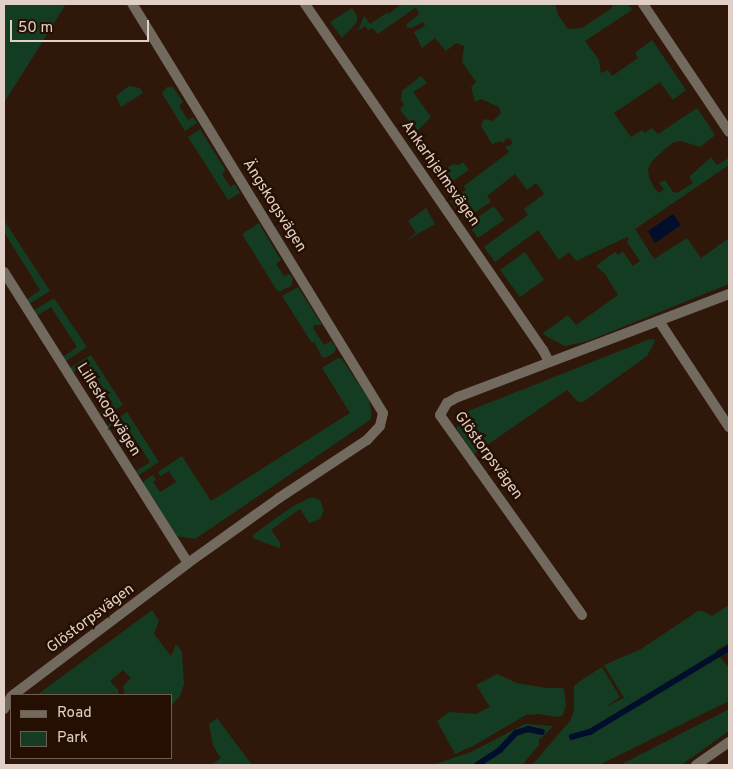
<!DOCTYPE html>
<html>
<head>
<meta charset="utf-8">
<style>
	body { margin:0 }
	#map { position:relative; width:733px; height:769px; overflow:hidden; background:#2f180a; font-family:Overpass,sans-serif }
	div>[style] { position:absolute }
	[style*='--x'] { left:calc(var(--x)*1px); top:calc(var(--y)*1px); width:calc(var(--w)*1px); rotate:calc(var(--a)*1deg) }
	.green>* { inset:0; background:#143c23 }
	.water>* { inset:0; background:#000e2c }
	.stream>* { height:5.5px; margin:-2.75px; padding:0 2.75px; transform-origin:2.75px; border-radius:2.75px; background:#000e2c }
	.street>* { height:10px; margin:-5px; padding:0 5px; transform-origin:5px; border-radius:5px; background:#726a5f }
	span { translate:-50% -50%; white-space:nowrap; text-align:center; line-height:1.15; -webkit-text-stroke:5px #250f03; paint-order:stroke }
	.street-label { font-size:15px; color:#e0d0c8 }
	.frame { position:absolute; inset:0; border:5px solid #e0d0c8; pointer-events:none }
	.legend { position:absolute; left:10px; top:694px; width:162px; height:65px; box-sizing:border-box; background:#250f03; border:1px solid #705c52; margin:0; padding:6px 9px; list-style:none; font-size:15px; color:#e0d0c8 }
	.legend li { display:flex; align-items:center; gap:10px; height:25px }
	.legend b { width:25px; border:1px solid #705c52 }
	.scale { position:absolute; left:10px; top:20px; width:139px; height:22px; box-sizing:border-box; border:2px solid #e0d0c8; border-top:0; padding-left:6px; font-size:15px; line-height:18px; white-space:nowrap; color:#e0d0c8; -webkit-text-stroke:4px #250f03; paint-order:stroke }
</style>
</head>
<body>
<div id="map">
	<div class="green">
		<i style="clip-path:polygon(4px 4px,66px 4px,4px 103px)"></i>
		<i style="clip-path:polygon(401px 4px,555px 4px,558px 15px,568px 29px,582px 28px,612px 8px,613px 4px,628px 4px,632px 10px,585px 41px,599px 60px,601px 73px,608px 70px,612px 76px,638px 58px,635px 53px,652px 40px,686px 90px,673px 100px,660px 82px,614px 113px,631px 137px,642px 130px,644px 133px,652px 128px,658px 134px,697px 108px,714px 133px,714px 136px,700px 147px,681px 141px,674px 142px,665px 149px,652px 161px,648px 169px,649px 177px,654px 188px,659px 193px,664px 189px,659px 183px,665px 180px,673px 192px,677px 193px,693px 183px,689px 177px,711px 157px,717px 165px,729px 158px,729px 165px,635px 229px,654px 259px,687px 238px,701px 258px,729px 238px,729px 284px,588px 341px,565px 346px,546px 336px,543px 333px,568px 315px,576px 325px,618px 295px,605px 274px,596px 266px,615px 252px,618px 255px,623px 252px,633px 266px,640px 261px,627px 242px,629px 239px,627px 237px,576px 261px,569px 252px,559px 260px,538px 230px,495px 262px,484px 247px,528px 215px,524px 209px,544px 194px,536px 183px,527px 190px,515px 174px,487px 196px,491px 202px,464px 219px,450px 200px,466px 190px,464px 186px,509px 152px,505px 147px,512px 144px,511px 139px,507px 138px,503px 143px,501px 141px,492px 144px,481px 126px,484px 119px,493px 121px,501px 113px,499px 107px,481px 99px,475px 102px,471px 87px,476px 82px,462px 62px,464px 46px,456px 43px,446px 51px,435px 38px,422px 48px,414px 32px,425px 26px,423px 22px,411px 28px,406px 27px,407px 24px,419px 14px,416px 7px,378px 34px,372px 28px,368px 30px,365px 26px,358px 31px,364px 16px,370px 24px,388px 12px,389px 14px)"></i>
		<i style="clip-path:polygon(352px 8px,357px 16px,357px 22px,342px 38px,330px 22px)"></i>
		<i style="clip-path:polygon(421px 76px,427px 83px,413px 92px,431px 117px,417px 131px,400px 110px,404px 104px,401px 101px,402px 91px)"></i>
		<i style="clip-path:polygon(129px 86px,140px 88px,143px 93px,121px 107px,116px 96px)"></i>
		<i style="clip-path:polygon(167px 87px,173px 87px,183px 102px,179px 106px,188px 120px,193px 117px,197px 123px,185px 131px,162px 93px)"></i>
		<i style="clip-path:polygon(200px 129px,226px 171px,222px 174px,230px 187px,235px 184px,240px 193px,228px 200px,188px 137px)"></i>
		<i style="clip-path:polygon(463px 162px,469px 170px,443px 188px,435px 176px,453px 164px,459px 165px)"></i>
		<i style="clip-path:polygon(494px 206px,504px 220px,478px 238px,468px 224px)"></i>
		<i style="clip-path:polygon(426px 208px,435px 224px,404px 242px,416px 233px,408px 221px)"></i>
		<i style="clip-path:polygon(4px 220px,50px 291px,29px 304px,26px 300px,40px 290px,4px 232px)"></i>
		<i style="clip-path:polygon(259px 223px,281px 260px,276px 264px,284px 276px,289px 274px,293px 278px,291px 286px,278px 292px,242px 234px)"></i>
		<i style="clip-path:polygon(525px 252px,544px 280px,520px 297px,500px 270px)"></i>
		<i style="clip-path:polygon(298px 287px,322px 325px,314px 325px,313px 328px,324px 345px,331px 341px,336px 347px,335px 352px,325px 358px,322px 357px,314px 342px,312px 343px,282px 296px)"></i>
		<i style="clip-path:polygon(54px 298px,87px 347px,66px 361px,63px 357px,77px 347px,51px 307px,36px 316px,33px 311px)"></i>
		<i style="clip-path:polygon(650px 339px,655px 340px,654px 343px,647px 356px,583px 402px,578px 402px,567px 390px,474px 454px,457px 429px,463px 413px)"></i>
		<i style="clip-path:polygon(91px 355px,123px 405px,102px 418px,99px 414px,113px 404px,88px 364px,73px 372px,70px 368px)"></i>
		<i style="clip-path:polygon(338px 358px,342px 359px,369px 400px,372px 415px,370px 420px,195px 539px,177px 536px,144px 485px,144px 481px,153px 475px,156px 480px,153px 482px,160px 492px,176px 482px,169px 471px,160px 476px,158px 472px,182px 456px,211px 501px,350px 413px,322px 368px)"></i>
		<i style="clip-path:polygon(127px 412px,159px 462px,139px 475px,136px 471px,150px 462px,123px 421px,110px 430px,107px 426px)"></i>
		<i style="clip-path:polygon(312px 497px,320px 500px,324px 510px,320px 519px,309px 523px,300px 509px,271px 530px,281px 544px,279px 548px,253px 538px,253px 535px,293px 506px)"></i>
		<i style="clip-path:polygon(729px 605px,729px 643px,715px 651px,729px 668px,729px 701px,599px 765px,532px 765px,570px 721px,574px 711px,574px 686px,583px 679px,602px 667px,620px 697px,605px 707px,624px 698px,604px 665px,641px 649px,698px 611px,703px 611px,712px 616px)"></i>
		<i style="clip-path:polygon(152px 610px,159px 621px,154px 634px,171px 656px,176px 644px,182px 652px,184px 684px,180px 696px,171px 706px,171px 695px,125px 695px,123px 686px,131px 678px,123px 670px,110px 681px,118px 690px,119px 695px,37px 695px)"></i>
		<i style="clip-path:polygon(497px 674px,517px 683px,546px 688px,564px 688px,566px 705px,563px 715px,558px 717px,538px 714px,526px 715px,473px 746px,455px 754px,437px 721px,449px 712px,476px 714px,490px 707px,476px 685px)"></i>
		<i style="clip-path:polygon(729px 709px,729px 731px,681px 765px,620px 765px)"></i>
		<i style="clip-path:polygon(217px 718px,252px 765px,211px 765px,221px 758px,213px 746px,209px 724px)"></i>
		<i style="clip-path:polygon(525px 724px,553px 726px,539px 740px,539px 745px,522px 765px,433px 765px,471px 752px)"></i>
	</div>
	<div class="water">
		<i style="clip-path:polygon(673px 214px,681px 225px,655px 243px,648px 231px)"></i>
	</div>
	<div class="stream">
		<i style="--x:572;--y:737;--w:19;--a:-16"></i>
		<i style="--x:590;--y:732;--w:162;--a:-31.1"></i>
		<i style="--x:477;--y:765;--w:27;--a:-33"></i>
		<i style="--x:500;--y:750;--w:23;--a:-47"></i>
		<i style="--x:516;--y:733;--w:13;--a:-18"></i>
		<i style="--x:528;--y:729;--w:14;--a:12"></i>
	</div>
	<div class="street">
		<i style="--x:305;--y:4;--w:420;--a:55.5"></i>
		<i style="--x:543;--y:350;--w:13;--a:63"></i>
		<i style="--x:643;--y:4;--w:154;--a:56.1"></i>
		<i style="--x:4;--y:272;--w:344;--a:57.7"></i>
		<i style="--x:659;--y:321;--w:127;--a:56.6"></i>
		<i style="--x:582;--y:615;--w:245;--a:-125.4"></i>
		<i style="--x:440;--y:415;--w:14;--a:-60"></i>
		<i style="--x:447;--y:403;--w:13;--a:-29"></i>
		<i style="--x:458;--y:397;--w:290;--a:-20.8"></i>
		<i style="--x:13;--y:695;--w:219;--a:-37"></i>
		<i style="--x:188;--y:563;--w:112;--a:-35.5"></i>
		<i style="--x:279;--y:498;--w:105;--a:-33.4"></i>
		<i style="--x:367;--y:440;--w:19;--a:-47"></i>
		<i style="--x:380;--y:426;--w:13;--a:-77"></i>
		<i style="--x:383;--y:413;--w:480;--a:-121.5"></i>
		<i style="--x:4;--y:709;--w:14;--a:-60"></i>
		<i style="--x:696;--y:765;--w:40;--a:-34.9"></i>
	</div>
	<div class="street-label">
		<span style="left:440px;top:174px;rotate:55deg">Ankarhjelmsvägen</span>
		<span style="left:274px;top:206px;rotate:58deg">Ängskogsvägen</span>
		<span style="left:108px;top:410px;rotate:58deg">Lilleskogsvägen</span>
		<span style="left:488px;top:456px;rotate:54deg">Glöstorpsvägen</span>
		<span style="left:91px;top:619px;rotate:-37deg">Glöstorpsvägen</span>
	</div>
	<div class="frame"></div>
	<ul class="legend">
	<li><b style="height:6px;background:#726a5f"></b>Road</li>
	<li><b style="height:14px;background:#143c23"></b>Park</li>
	</ul>
	<div class="scale">50 m</div>
</div>
</body>
</html>
